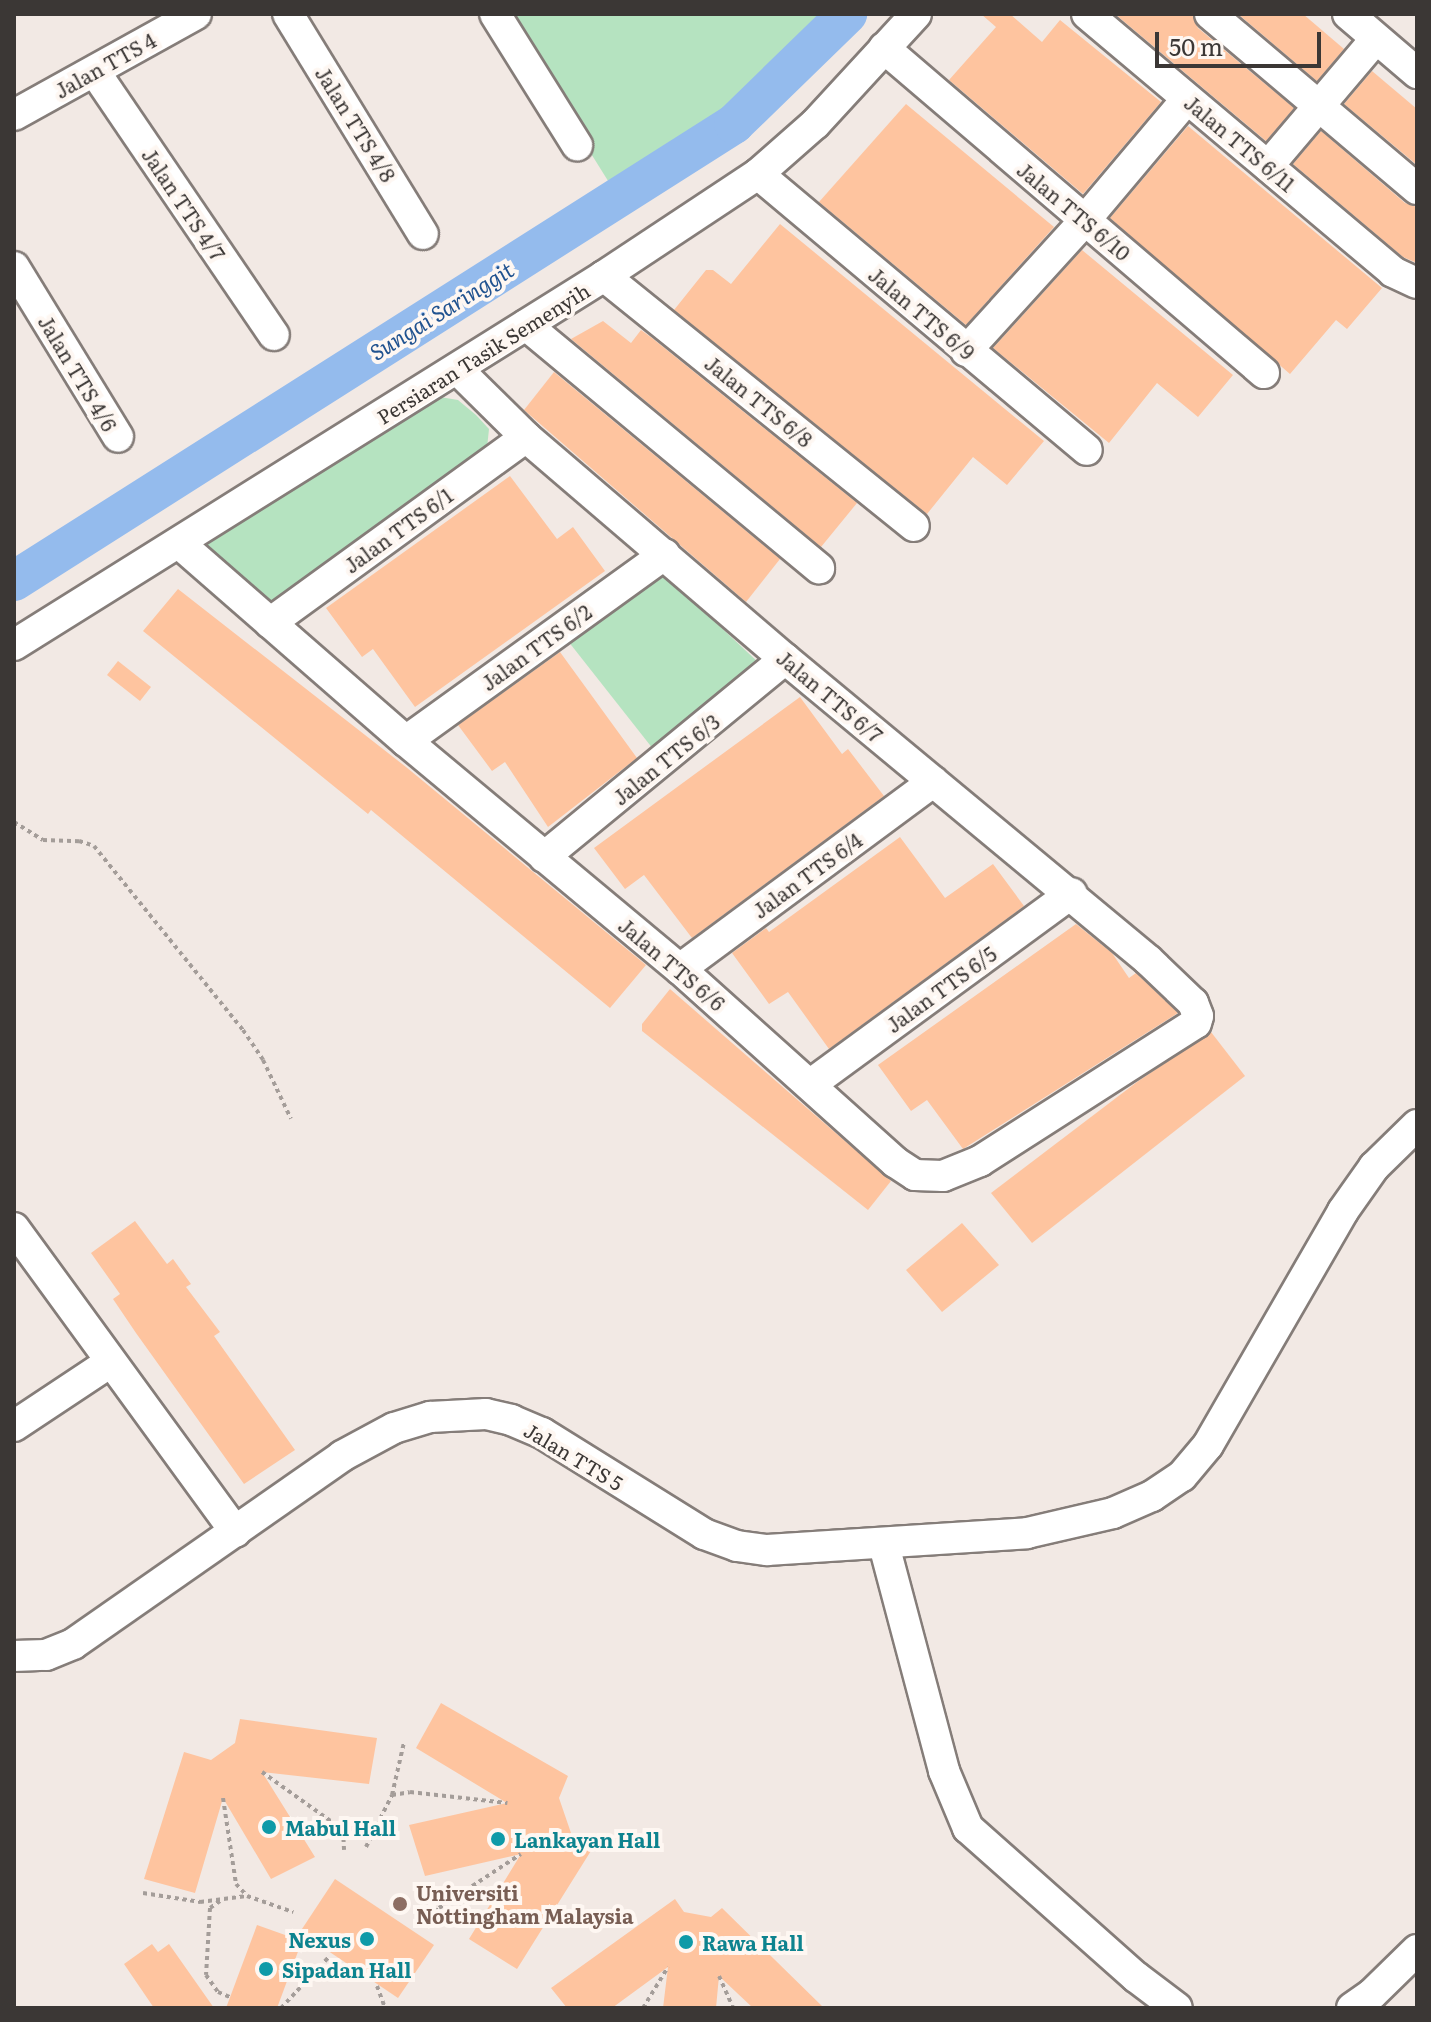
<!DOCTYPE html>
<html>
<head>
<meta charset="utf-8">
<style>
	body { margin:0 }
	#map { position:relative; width:1431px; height:2022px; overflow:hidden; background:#f2e9e4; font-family:Literata,serif }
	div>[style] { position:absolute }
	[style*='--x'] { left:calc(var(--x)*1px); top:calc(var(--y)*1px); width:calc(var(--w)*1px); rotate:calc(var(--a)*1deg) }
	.green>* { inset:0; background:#b5e3c0 }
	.river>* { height:40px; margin:-20px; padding:0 20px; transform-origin:20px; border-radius:20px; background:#94bbed }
	.building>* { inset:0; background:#fec49f }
	.path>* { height:4px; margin-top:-2px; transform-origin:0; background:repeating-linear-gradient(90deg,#a49d99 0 4px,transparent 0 8px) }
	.roads { filter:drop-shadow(2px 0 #857d79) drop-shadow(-2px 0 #857d79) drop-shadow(0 2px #857d79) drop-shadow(0 -2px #857d79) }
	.minor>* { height:30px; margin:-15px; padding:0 15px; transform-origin:15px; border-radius:15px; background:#fff }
	.dots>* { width:22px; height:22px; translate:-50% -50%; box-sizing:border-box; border:4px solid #fef7f2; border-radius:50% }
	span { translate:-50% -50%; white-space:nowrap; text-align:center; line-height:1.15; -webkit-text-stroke:8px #fef7f2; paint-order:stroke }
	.street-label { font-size:20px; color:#3b3735 }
	.culture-label { font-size:20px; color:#0d838f; font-weight:700 }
	.left { translate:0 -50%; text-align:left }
	.right { translate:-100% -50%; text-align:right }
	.education-label { font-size:20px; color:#785e54; font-weight:700 }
	.water-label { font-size:22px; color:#215390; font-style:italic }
	.frame { position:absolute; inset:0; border:16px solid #3b3735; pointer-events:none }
	.scale { position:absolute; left:1155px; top:32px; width:166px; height:36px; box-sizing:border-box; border:4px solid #3b3735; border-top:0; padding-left:10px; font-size:24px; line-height:28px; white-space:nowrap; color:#3b3735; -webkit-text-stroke:6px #fef7f2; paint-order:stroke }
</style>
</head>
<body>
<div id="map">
	<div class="green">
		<i style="clip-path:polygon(504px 14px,820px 14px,748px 96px,610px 184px)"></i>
		<i style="clip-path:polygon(434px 396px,458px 400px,476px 415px,489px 429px,487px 448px,275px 606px,197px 536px)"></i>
		<i style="clip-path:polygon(663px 573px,760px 664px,657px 754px,568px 641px)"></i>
	</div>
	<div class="river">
		<i style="--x:14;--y:581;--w:853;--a:-32.4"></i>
		<i style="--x:734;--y:124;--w:158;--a:-44.2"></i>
	</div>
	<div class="building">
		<i style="clip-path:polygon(981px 14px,1010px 14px,1042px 42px,1060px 20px,1161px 102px,1083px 194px,949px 80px,996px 27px)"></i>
		<i style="clip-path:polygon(1115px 14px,1192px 14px,1198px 28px,1294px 108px,1266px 141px)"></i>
		<i style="clip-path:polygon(1238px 14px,1303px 14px,1344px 49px,1317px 81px)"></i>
		<i style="clip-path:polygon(1372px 71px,1417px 109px,1417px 165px,1344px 104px)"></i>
		<i style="clip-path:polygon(906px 104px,1054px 227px,966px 325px,819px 202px)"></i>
		<i style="clip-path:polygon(1188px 126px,1382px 288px,1347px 329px,1336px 320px,1290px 374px,1110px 218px)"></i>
		<i style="clip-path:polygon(1321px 131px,1405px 203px,1417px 207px,1417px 263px,1403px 257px,1293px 164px)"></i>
		<i style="clip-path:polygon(780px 224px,1044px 441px,1007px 485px,973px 457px,927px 514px,674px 310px,706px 270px,713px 270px,731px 284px)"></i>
		<i style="clip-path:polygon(1082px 250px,1233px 375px,1198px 417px,1157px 383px,1109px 443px,993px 348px)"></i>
		<i style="clip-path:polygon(603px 321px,631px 343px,641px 330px,652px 338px,857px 503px,821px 547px,571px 339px)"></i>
		<i style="clip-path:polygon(554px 372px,780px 559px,746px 602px,524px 410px)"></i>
		<i style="clip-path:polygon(510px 476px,557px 539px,573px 527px,605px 571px,415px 707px,373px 649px,362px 657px,326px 608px)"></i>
		<i style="clip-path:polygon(178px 589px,406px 767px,646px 965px,610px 1008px,371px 810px,368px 814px,143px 631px)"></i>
		<i style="clip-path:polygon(560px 652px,637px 758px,548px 827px,505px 762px,492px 771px,458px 725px)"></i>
		<i style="clip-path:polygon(118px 661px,151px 687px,140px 701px,107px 675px)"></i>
		<i style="clip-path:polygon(800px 697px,842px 754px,848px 749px,884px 796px,692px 938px,644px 875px,625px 889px,594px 848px)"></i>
		<i style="clip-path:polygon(900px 837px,945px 898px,993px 864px,1024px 906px,829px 1049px,788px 992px,769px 1004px,732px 953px,766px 928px,769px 932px)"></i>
		<i style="clip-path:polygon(1076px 924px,1112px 953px,1129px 978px,1136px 973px,1178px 1013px,963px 1149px,927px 1100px,911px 1111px,878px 1065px)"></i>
		<i style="clip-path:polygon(670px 989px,891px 1181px,868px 1210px,642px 1031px,642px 1024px)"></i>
		<i style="clip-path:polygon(1211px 1032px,1245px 1076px,1032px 1243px,991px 1193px,1137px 1082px)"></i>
		<i style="clip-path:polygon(135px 1221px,167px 1264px,173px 1259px,191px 1284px,186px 1287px,220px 1332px,214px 1336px,295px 1450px,244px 1484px,136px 1333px,113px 1299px,120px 1294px,91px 1253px)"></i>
		<i style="clip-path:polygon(962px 1223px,999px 1265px,942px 1312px,906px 1270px)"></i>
		<i style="clip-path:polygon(441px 1703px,568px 1776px,559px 1798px,571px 1833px,594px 1846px,517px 1969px,469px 1939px,521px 1854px,425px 1876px,409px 1825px,507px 1803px,416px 1748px)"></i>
		<i style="clip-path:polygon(240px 1719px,377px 1738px,369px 1784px,262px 1772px,315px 1857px,271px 1879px,223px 1798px,195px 1893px,144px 1879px,184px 1752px,211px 1760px,235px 1743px)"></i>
		<i style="clip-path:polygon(335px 1879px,434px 1945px,398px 1998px,300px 1932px)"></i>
		<i style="clip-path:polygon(675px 1899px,684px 1912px,711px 1917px,722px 1908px,824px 2008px,753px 2008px,719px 1976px,716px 2008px,663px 2008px,668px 1967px,612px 2008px,567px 2008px,551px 1988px)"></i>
		<i style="clip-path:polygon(257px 1925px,302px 1941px,277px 2008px,226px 2008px)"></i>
		<i style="clip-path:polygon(152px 1944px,158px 1952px,169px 1944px,214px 2008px,154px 2008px,124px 1964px)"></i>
	</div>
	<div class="path">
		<i style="--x:14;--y:822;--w:34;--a:32"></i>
		<i style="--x:43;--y:840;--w:36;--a:2"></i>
		<i style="--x:79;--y:841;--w:16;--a:18"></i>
		<i style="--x:94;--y:846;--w:237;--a:51"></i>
		<i style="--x:243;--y:1030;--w:36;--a:56"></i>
		<i style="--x:263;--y:1060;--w:65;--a:64.6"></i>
		<i style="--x:262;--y:1772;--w:100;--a:35.6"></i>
		<i style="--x:343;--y:1830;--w:20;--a:87"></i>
		<i style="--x:392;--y:1795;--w:18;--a:-9"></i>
		<i style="--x:410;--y:1792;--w:98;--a:6.5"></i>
		<i style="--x:223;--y:1798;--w:87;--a:81.4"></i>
		<i style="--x:236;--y:1884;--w:16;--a:47"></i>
		<i style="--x:366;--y:1847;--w:58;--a:-63.4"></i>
		<i style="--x:392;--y:1795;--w:54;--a:-77.2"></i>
		<i style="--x:143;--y:1893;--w:58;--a:9"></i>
		<i style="--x:200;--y:1902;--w:47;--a:-7.3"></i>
		<i style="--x:247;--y:1896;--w:49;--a:19.2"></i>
		<i style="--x:220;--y:1901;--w:12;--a:145"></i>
		<i style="--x:210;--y:1908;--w:67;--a:93.4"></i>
		<i style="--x:206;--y:1975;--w:21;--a:55"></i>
		<i style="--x:218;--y:1992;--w:13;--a:23"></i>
		<i style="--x:431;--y:1918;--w:13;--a:-51"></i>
		<i style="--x:439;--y:1908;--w:98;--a:-33.4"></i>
		<i style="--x:719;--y:1976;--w:35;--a:66"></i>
		<i style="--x:377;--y:1986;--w:23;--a:70"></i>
		<i style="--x:281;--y:2008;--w:69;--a:-46.8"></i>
		<i style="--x:643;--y:2008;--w:48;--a:-58.6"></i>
	</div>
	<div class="roads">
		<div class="minor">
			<i style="--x:288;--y:14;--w:258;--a:58.5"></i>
			<i style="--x:495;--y:14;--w:155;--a:58"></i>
			<i style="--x:1087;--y:14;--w:400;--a:40.1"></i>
			<i style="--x:1393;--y:272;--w:26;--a:25"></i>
			<i style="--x:1210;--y:14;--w:271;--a:40.2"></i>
			<i style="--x:1348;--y:14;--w:91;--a:40.5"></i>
			<i style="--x:884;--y:48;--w:500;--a:40.54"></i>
			<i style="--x:95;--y:72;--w:318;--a:55.8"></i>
			<i style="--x:14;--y:115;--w:208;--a:-29"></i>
			<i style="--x:1268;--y:166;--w:165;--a:-49.7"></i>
			<i style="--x:758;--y:174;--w:429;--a:40"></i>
			<i style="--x:14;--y:267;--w:199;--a:58.5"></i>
			<i style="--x:604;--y:276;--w:398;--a:38.9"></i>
			<i style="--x:526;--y:325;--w:381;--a:39.7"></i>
			<i style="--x:966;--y:351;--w:177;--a:-47.7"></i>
			<i style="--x:1085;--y:220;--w:158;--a:-49.9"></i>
			<i style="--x:180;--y:544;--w:300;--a:41.1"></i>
			<i style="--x:406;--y:741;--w:356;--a:39.8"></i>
			<i style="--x:680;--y:969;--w:289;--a:41.9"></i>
			<i style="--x:895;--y:1162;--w:24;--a:33"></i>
			<i style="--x:915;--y:1175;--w:28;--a:2"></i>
			<i style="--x:943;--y:1176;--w:40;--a:-22"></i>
			<i style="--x:980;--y:1161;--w:256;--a:-32.6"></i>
			<i style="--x:1196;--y:1023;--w:7;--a:-74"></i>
			<i style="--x:1198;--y:1016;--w:14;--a:-111"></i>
			<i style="--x:1193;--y:1003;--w:62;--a:-136.3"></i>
			<i style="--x:1148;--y:960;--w:472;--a:-140.3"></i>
			<i style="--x:785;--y:659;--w:341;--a:-139.4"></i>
			<i style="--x:526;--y:437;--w:97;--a:-135.4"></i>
			<i style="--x:270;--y:623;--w:316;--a:-36"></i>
			<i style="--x:14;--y:645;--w:696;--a:-32.02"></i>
			<i style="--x:604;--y:276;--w:185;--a:-33.5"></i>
			<i style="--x:758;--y:174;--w:76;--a:-41.3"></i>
			<i style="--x:815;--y:124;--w:149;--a:-47.4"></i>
			<i style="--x:406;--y:741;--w:319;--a:-35.8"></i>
			<i style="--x:544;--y:857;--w:312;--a:-39.4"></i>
			<i style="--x:680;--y:969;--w:315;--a:-36.5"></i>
			<i style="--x:811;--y:1084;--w:323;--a:-36.2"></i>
			<i style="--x:14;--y:1228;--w:376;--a:53.9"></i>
			<i style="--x:14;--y:1426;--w:114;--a:-33.6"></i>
			<i style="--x:884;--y:1545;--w:234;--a:75.1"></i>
			<i style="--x:944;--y:1771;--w:62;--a:67.2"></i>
			<i style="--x:968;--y:1828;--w:225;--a:41.6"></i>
			<i style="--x:1136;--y:1977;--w:51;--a:37.1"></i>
			<i style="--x:14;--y:1656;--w:32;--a:-2"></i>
			<i style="--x:46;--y:1655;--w:29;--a:-22"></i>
			<i style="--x:73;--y:1644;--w:328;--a:-34.9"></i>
			<i style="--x:342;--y:1456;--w:59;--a:-28.3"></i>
			<i style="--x:394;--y:1428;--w:38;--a:-17"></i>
			<i style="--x:430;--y:1417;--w:56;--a:-3.1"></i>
			<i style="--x:486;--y:1414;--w:26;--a:13"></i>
			<i style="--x:511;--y:1420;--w:34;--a:23"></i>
			<i style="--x:542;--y:1433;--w:191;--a:31.9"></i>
			<i style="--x:704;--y:1534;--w:35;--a:20"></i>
			<i style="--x:737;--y:1546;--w:30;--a:8"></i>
			<i style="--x:767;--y:1550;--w:261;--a:-3.7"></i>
			<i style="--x:1027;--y:1533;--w:88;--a:-13.1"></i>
			<i style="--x:1113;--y:1513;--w:43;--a:-23.6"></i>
			<i style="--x:1152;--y:1496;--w:36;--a:-34"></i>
			<i style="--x:1182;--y:1476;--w:40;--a:-50"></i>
			<i style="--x:1208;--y:1445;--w:270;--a:-60"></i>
			<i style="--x:1343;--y:1211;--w:54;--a:-54.8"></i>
			<i style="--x:1374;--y:1167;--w:60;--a:-44.3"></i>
			<i style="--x:1352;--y:2008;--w:24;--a:-35"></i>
			<i style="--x:1372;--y:1994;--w:63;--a:-44.4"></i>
		</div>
	</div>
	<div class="dots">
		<i style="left:269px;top:1827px;background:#0f9aa8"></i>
		<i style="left:498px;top:1839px;background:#0f9aa8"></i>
		<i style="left:400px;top:1904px;background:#8d6e63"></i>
		<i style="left:367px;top:1939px;background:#0f9aa8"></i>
		<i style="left:686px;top:1942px;background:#0f9aa8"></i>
		<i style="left:266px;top:1969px;background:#0f9aa8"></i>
	</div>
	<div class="street-label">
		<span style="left:105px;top:65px;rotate:-29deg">Jalan TTS 4</span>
		<span style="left:356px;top:124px;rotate:58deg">Jalan TTS 4/8</span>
		<span style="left:1240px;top:143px;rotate:40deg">Jalan TTS 6/11</span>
		<span style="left:184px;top:204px;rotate:56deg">Jalan TTS 4/7</span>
		<span style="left:1074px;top:211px;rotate:40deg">Jalan TTS 6/10</span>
		<span style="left:922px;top:313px;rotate:40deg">Jalan TTS 6/9</span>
		<span style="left:483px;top:353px;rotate:-32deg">Persiaran Tasik Semenyih</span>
		<span style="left:78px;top:373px;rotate:59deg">Jalan TTS 4/6</span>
		<span style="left:759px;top:401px;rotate:39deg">Jalan TTS 6/8</span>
		<span style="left:398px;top:530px;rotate:-36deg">Jalan TTS 6/1</span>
		<span style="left:536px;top:647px;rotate:-36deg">Jalan TTS 6/2</span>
		<span style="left:830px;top:696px;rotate:40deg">Jalan TTS 6/7</span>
		<span style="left:666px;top:759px;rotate:-39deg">Jalan TTS 6/3</span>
		<span style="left:807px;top:875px;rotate:-36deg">Jalan TTS 6/4</span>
		<span style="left:672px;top:964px;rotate:40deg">Jalan TTS 6/6</span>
		<span style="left:941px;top:989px;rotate:-36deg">Jalan TTS 6/5</span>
		<span style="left:574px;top:1456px;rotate:31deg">Jalan TTS 5</span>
	</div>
	<div class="culture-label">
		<span class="left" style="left:285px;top:1827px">Mabul Hall</span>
		<span class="left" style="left:514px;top:1839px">Lankayan Hall</span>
		<span class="right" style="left:351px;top:1939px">Nexus</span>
		<span class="left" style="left:702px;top:1942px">Rawa Hall</span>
		<span class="left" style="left:282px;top:1969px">Sipadan Hall</span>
	</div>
	<div class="education-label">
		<span class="left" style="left:416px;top:1904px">Universiti<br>Nottingham Malaysia</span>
	</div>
	<div class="water-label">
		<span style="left:441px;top:310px;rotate:-32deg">Sungai Saringgit</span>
	</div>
	<div class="frame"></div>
	<div class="scale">50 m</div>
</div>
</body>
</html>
